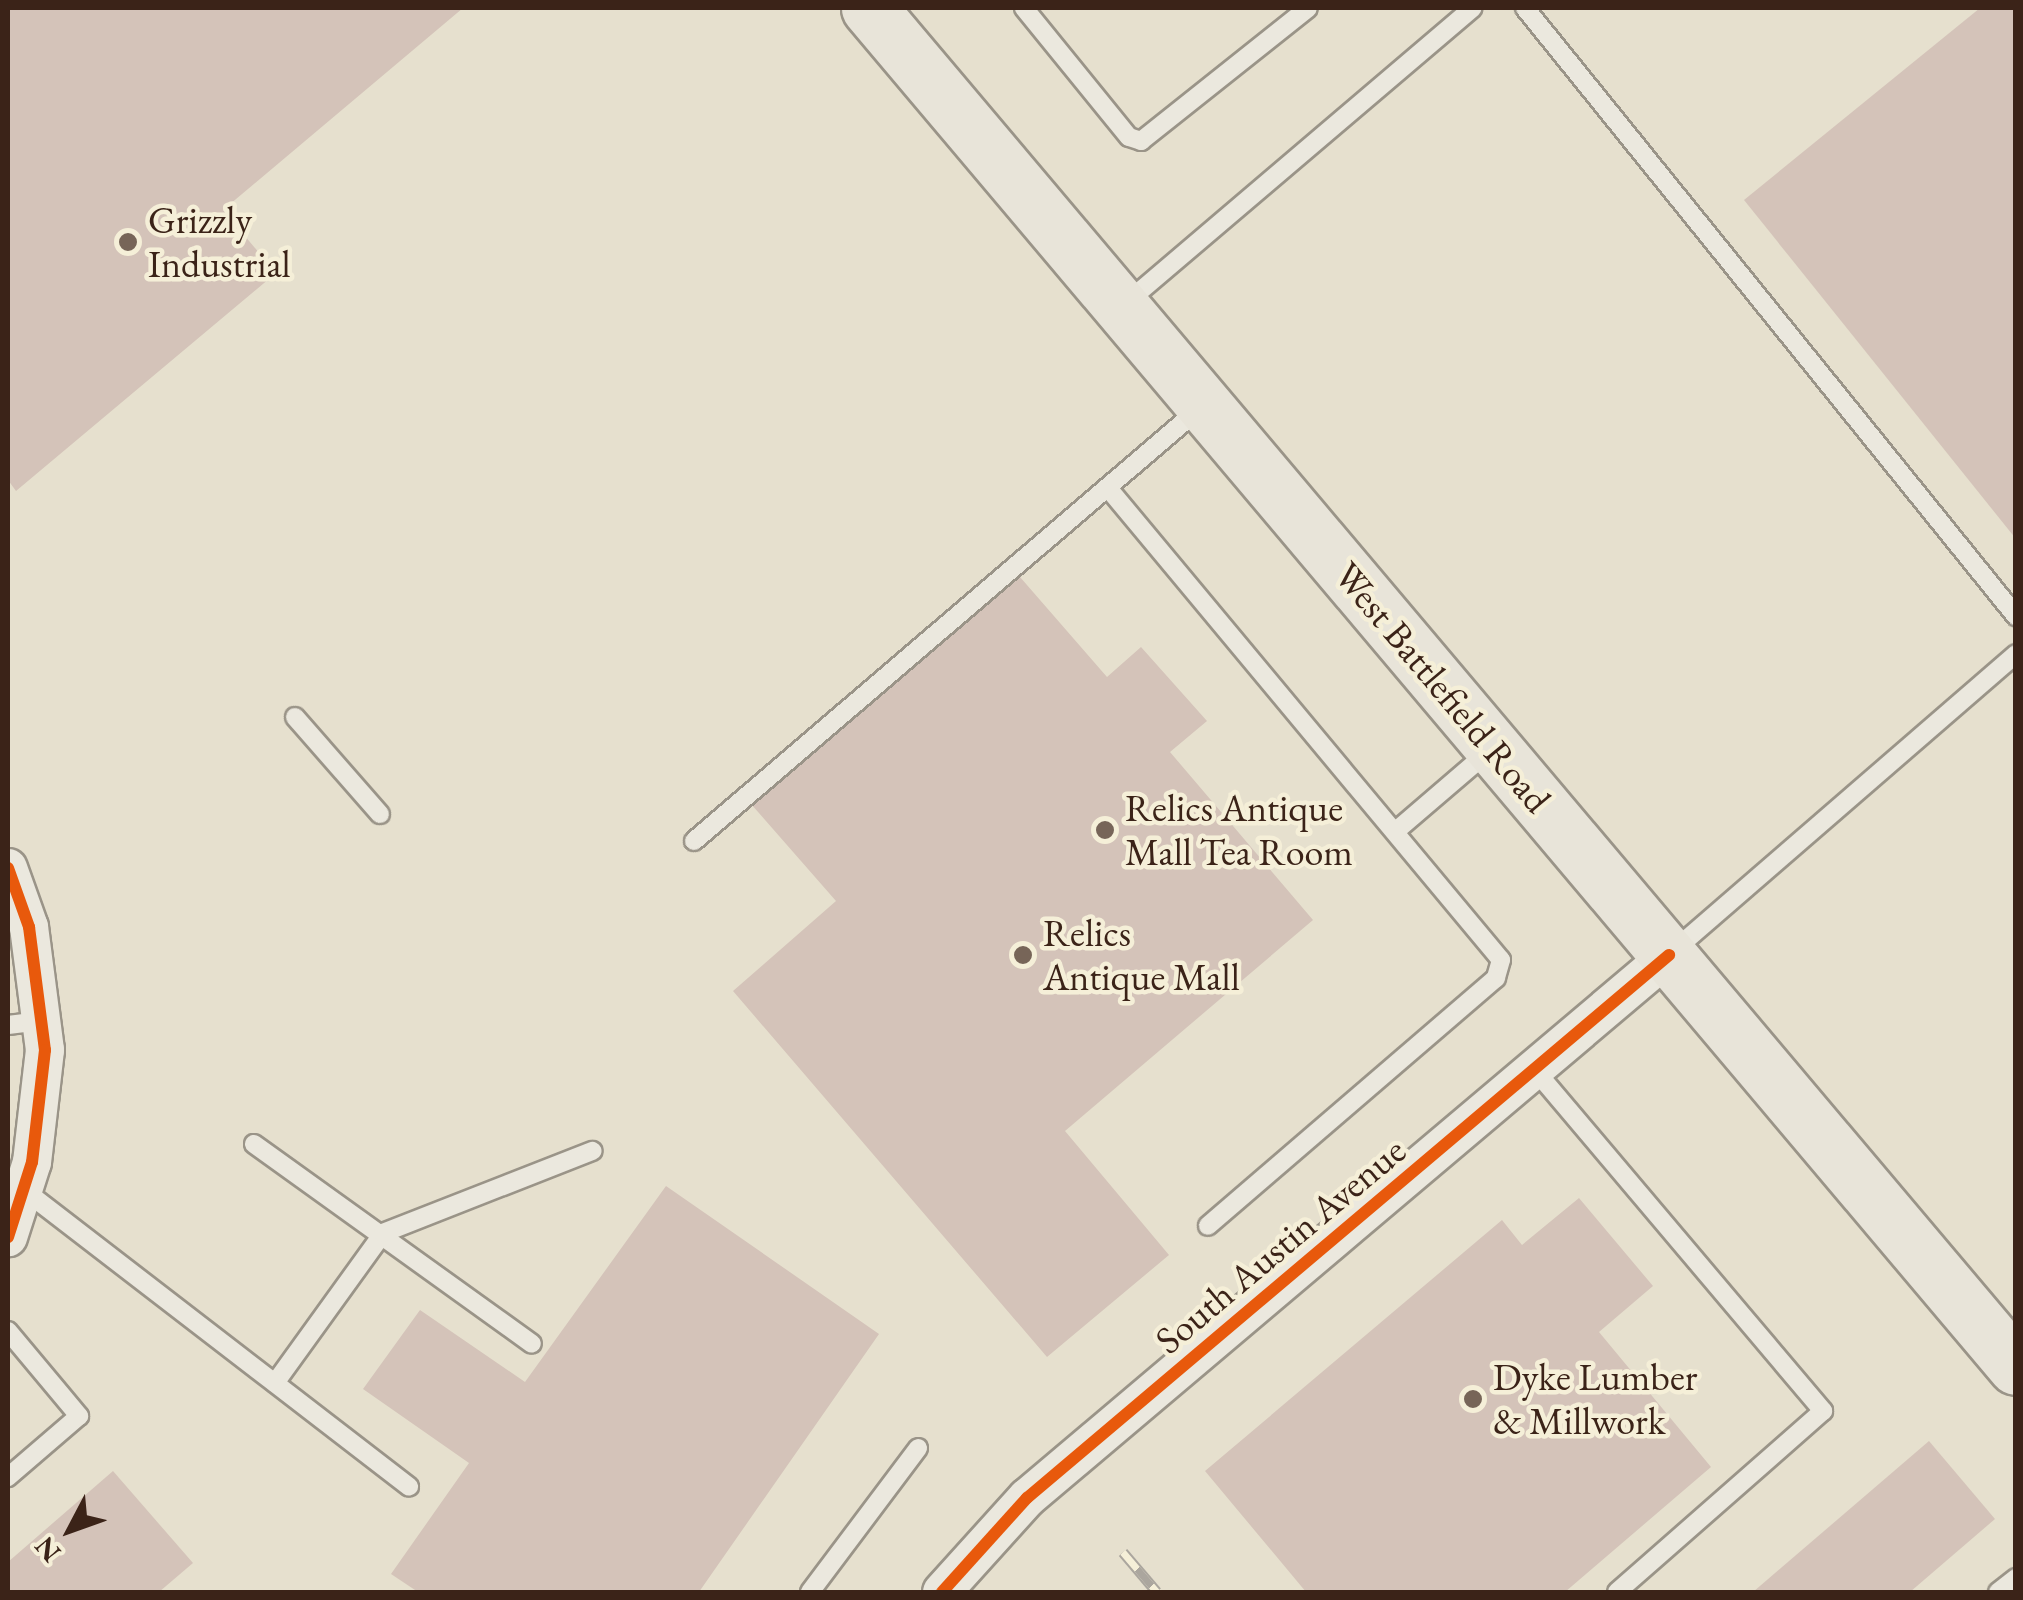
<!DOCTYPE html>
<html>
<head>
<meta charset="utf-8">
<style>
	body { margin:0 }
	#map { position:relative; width:2023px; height:1600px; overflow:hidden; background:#e6e0ce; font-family:"EB Garamond",serif }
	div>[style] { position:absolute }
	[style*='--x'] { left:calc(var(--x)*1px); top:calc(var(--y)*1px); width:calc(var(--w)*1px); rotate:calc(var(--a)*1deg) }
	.building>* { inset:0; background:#d4c3b9 }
	.roads { filter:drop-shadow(2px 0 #9a9488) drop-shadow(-2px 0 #9a9488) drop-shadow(0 2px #9a9488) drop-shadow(0 -2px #9a9488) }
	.service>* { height:18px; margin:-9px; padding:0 9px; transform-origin:9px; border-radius:9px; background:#ebe8de }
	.minor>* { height:38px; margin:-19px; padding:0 19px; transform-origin:19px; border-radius:19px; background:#ebe8de }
	.primary>* { height:55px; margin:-27.5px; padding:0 27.5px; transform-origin:27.5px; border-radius:27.5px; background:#e8e4d9 }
	.rail>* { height:11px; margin-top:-5.5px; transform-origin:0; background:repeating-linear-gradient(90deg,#f5efd8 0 22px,#aba69e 0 44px); box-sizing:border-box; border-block:2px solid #aba69e }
	.cycleway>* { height:12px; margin:-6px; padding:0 6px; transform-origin:6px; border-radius:6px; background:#e8590c }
	.dots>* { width:28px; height:28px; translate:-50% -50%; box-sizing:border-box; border:5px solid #f5efd8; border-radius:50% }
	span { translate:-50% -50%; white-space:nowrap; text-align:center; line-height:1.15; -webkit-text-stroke:9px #f5efd8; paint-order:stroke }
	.poi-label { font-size:38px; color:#3b2318 }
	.left { translate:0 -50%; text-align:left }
	.street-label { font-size:38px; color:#3b2318 }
	.frame { position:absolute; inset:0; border:10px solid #3b2318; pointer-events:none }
	.north { position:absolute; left:20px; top:1480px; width:100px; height:100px; -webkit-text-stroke:8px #f5efd8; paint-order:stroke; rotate:229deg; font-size:28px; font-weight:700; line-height:40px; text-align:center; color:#3b2318 }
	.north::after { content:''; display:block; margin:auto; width:35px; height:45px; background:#3b2318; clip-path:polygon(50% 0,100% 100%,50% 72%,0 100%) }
</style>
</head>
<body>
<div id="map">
	<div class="building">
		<i style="clip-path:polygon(8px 8px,463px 8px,223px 210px,276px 273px,16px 491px,8px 480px)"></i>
		<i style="clip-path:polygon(1980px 8px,2016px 8px,2016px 539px,1744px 200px)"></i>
		<i style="clip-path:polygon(1020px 577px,1107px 677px,1141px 647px,1207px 721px,1170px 752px,1313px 920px,1065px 1131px,1169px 1255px,1047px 1357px,733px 991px,836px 901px,751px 804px)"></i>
		<i style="clip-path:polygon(666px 1186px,879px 1334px,699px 1592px,418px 1592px,391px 1574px,469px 1463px,363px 1389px,420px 1310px,525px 1382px)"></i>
		<i style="clip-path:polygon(1579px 1198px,1653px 1286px,1599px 1332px,1711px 1467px,1565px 1592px,1306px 1592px,1205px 1471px,1502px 1220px,1522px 1245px)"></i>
		<i style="clip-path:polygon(1929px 1441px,1995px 1519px,1910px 1592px,1753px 1592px)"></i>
		<i style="clip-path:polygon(113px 1471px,193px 1563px,159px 1592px,8px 1592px,8px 1562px)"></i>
	</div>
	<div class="roads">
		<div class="service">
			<i style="--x:1024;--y:8;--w:166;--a:50.9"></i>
			<i style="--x:1129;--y:137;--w:13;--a:18"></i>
			<i style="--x:1141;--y:141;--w:213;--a:-38.5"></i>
			<i style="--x:1525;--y:8;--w:782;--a:51.08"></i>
			<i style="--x:1126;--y:303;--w:455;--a:-40.4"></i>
			<i style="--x:1108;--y:488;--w:614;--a:50.22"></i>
			<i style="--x:1501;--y:960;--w:19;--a:106"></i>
			<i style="--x:1496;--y:978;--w:380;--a:139.3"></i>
			<i style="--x:295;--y:717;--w:129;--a:48.8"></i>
			<i style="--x:1397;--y:830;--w:120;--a:-40.6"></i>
			<i style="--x:694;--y:841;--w:666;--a:-40.55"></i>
			<i style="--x:1672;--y:952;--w:455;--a:-40.9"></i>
			<i style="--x:8;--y:1025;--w:35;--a:-7"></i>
			<i style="--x:1534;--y:1069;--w:448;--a:49.8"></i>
			<i style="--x:1823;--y:1411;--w:274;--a:138.7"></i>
			<i style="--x:254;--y:1144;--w:342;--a:35.7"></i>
			<i style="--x:24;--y:1190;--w:486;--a:37.6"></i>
			<i style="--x:8;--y:1331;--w:111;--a:50.1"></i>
			<i style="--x:79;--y:1416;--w:94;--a:139.3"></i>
			<i style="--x:275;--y:1383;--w:185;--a:-54.2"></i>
			<i style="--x:383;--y:1233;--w:225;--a:-21.4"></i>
			<i style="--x:810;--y:1592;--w:180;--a:-53.1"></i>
			<i style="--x:1998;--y:1592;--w:23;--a:-38"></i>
		</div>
		<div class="minor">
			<i style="--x:8;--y:868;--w:63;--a:70.4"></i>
			<i style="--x:29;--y:927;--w:124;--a:82.6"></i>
			<i style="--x:45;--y:1050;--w:113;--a:96.6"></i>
			<i style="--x:32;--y:1162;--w:79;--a:107.7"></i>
			<i style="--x:942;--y:1592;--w:127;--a:-47.9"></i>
			<i style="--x:1027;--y:1498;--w:841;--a:-40.22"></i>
		</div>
		<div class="primary">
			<i style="--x:869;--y:8;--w:1778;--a:49.84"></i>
		</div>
	</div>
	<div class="rail">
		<i style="--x:1123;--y:1552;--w:52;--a:49.6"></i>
	</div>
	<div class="cycleway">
		<i style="--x:8;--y:868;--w:63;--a:70.4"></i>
		<i style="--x:29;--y:927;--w:124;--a:82.6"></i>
		<i style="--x:45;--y:1050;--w:113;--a:96.6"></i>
		<i style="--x:32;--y:1162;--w:79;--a:107.7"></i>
		<i style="--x:942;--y:1592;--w:127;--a:-47.9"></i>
		<i style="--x:1027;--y:1498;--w:841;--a:-40.22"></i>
	</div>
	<div class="dots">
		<i style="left:128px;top:242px;background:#776558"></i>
		<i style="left:1105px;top:830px;background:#776558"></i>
		<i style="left:1023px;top:955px;background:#776558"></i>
		<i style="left:1473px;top:1399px;background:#776558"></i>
	</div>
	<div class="poi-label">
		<span class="left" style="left:148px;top:242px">Grizzly<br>Industrial</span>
		<span class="left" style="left:1125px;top:830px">Relics Antique<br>Mall Tea Room</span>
		<span class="left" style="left:1043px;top:955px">Relics<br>Antique Mall</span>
		<span class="left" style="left:1493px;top:1399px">Dyke Lumber<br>&amp; Millwork</span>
	</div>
	<div class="street-label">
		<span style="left:1443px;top:687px;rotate:50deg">West Battlefield Road</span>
		<span style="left:1280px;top:1245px;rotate:-40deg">South Austin Avenue</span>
	</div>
	<div class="frame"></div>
	<div class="north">N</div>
</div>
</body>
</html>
